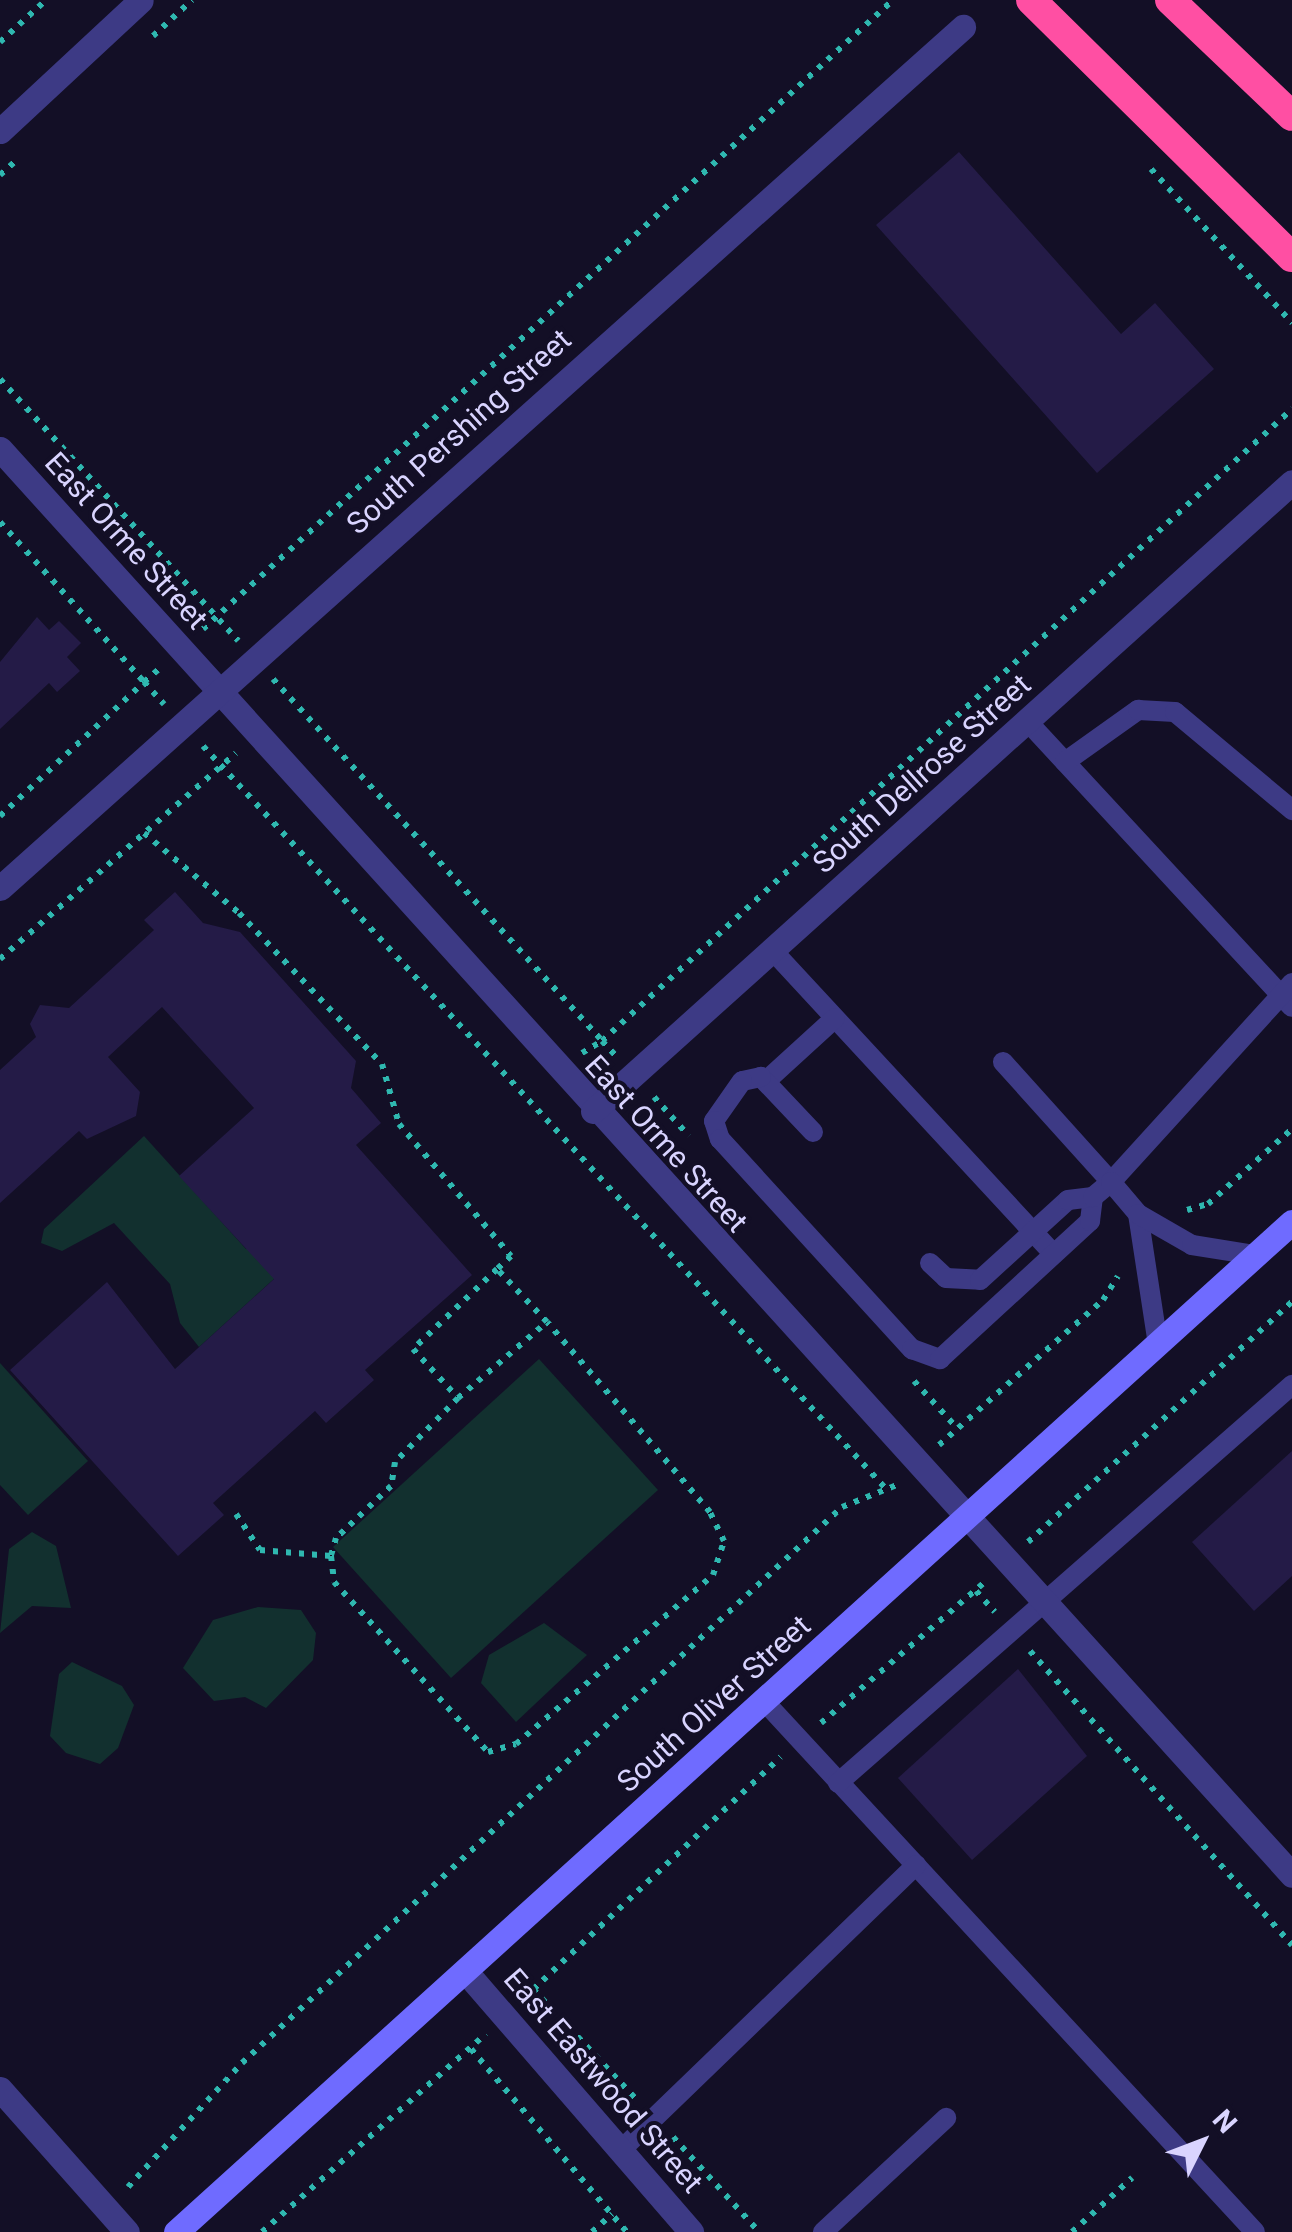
<!DOCTYPE html>
<html>
<head>
<meta charset="utf-8">
<style>
	body { margin:0 }
	#map { position:relative; width:1292px; height:2232px; overflow:hidden; background:#130f26; font-family:Roboto,sans-serif }
	div>[style] { position:absolute }
	[style*='--x'] { left:calc(var(--x)*1px); top:calc(var(--y)*1px); width:calc(var(--w)*1px); rotate:calc(var(--a)*1deg) }
	.green>* { inset:0; background:#12302f }
	.building>* { inset:0; background:#241b47 }
	.path>* { height:6px; margin-top:-3px; transform-origin:0; background:repeating-linear-gradient(90deg,#2fb8b0 0 5px,transparent 0 13px) }
	.service>* { height:20px; margin:-10px; padding:0 10px; transform-origin:10px; border-radius:10px; background:#3d3a85 }
	.minor>* { height:25px; margin:-12.5px; padding:0 12.5px; transform-origin:12.5px; border-radius:12.5px; background:#3d3a85 }
	.secondary>* { height:25px; margin:-12.5px; padding:0 12.5px; transform-origin:12.5px; border-radius:12.5px; background:#6f6bff }
	.motorway>* { height:30px; margin:-15px; padding:0 15px; transform-origin:15px; border-radius:15px; background:#ff4fa3 }
	span { translate:-50% -50%; white-space:nowrap; text-align:center; line-height:1.15; -webkit-text-stroke:8px #130f26; paint-order:stroke }
	.street-label { font-size:30px; color:#d9d4ff }
	.north { position:absolute; left:1152px; top:2092px; width:100px; height:100px; -webkit-text-stroke:8px #130f26; paint-order:stroke; rotate:48deg; font-size:28px; font-weight:700; line-height:40px; text-align:center; color:#d9d4ff }
	.north::after { content:''; display:block; margin:auto; width:35px; height:45px; background:#d9d4ff; clip-path:polygon(50% 0,100% 100%,50% 72%,0 100%) }
</style>
</head>
<body>
<div id="map">
	<div class="green">
		<i style="clip-path:polygon(144px 1136px,246px 1249px,308px 1248px,199px 1347px,180px 1323px,170px 1284px,114px 1223px,62px 1251px,41px 1243px,44px 1229px)"></i>
		<i style="clip-path:polygon(539px 1359px,658px 1490px,451px 1678px,333px 1547px)"></i>
		<i style="clip-path:polygon(0 1363px,88px 1461px,28px 1515px,0 1485px)"></i>
		<i style="clip-path:polygon(32px 1532px,56px 1546px,71px 1608px,32px 1606px,0 1633px,9px 1549px)"></i>
		<i style="clip-path:polygon(258px 1607px,301px 1610px,316px 1633px,313px 1660px,266px 1708px,245px 1697px,214px 1701px,183px 1668px,213px 1620px)"></i>
		<i style="clip-path:polygon(544px 1623px,587px 1655px,516px 1722px,481px 1683px,489px 1655px)"></i>
		<i style="clip-path:polygon(72px 1662px,122px 1686px,134px 1705px,118px 1748px,100px 1764px,66px 1753px,50px 1736px,59px 1674px)"></i>
	</div>
	<div class="building">
		<i style="clip-path:polygon(959px 152px,1121px 334px,1155px 303px,1214px 369px,1097px 473px,876px 225px)"></i>
		<i style="clip-path:polygon(37px 617px,49px 630px,59px 621px,81px 643px,67px 657px,80px 671px,57px 692px,49px 683px,0 729px,0 662px)"></i>
		<i style="clip-path:polygon(175px 892px,203px 923px,240px 932px,356px 1061px,351px 1088px,381px 1123px,356px 1145px,472px 1275px,365px 1370px,374px 1380px,326px 1423px,315px 1411px,213px 1503px,224px 1515px,178px 1556px,10px 1370px,107px 1282px,175px 1369px,274px 1279px,179px 1176px,254px 1108px,162px 1007px,108px 1057px,140px 1092px,136px 1116px,87px 1139px,79px 1131px,0 1203px,0 1070px,36px 1037px,30px 1024px,40px 1005px,69px 1008px,154px 930px,144px 920px)"></i>
		<i style="clip-path:polygon(1292px 1451px,1292px 1576px,1254px 1611px,1192px 1542px)"></i>
		<i style="clip-path:polygon(1018px 1669px,1087px 1756px,972px 1860px,898px 1778px)"></i>
	</div>
	<div class="path">
		<i style="--x:153;--y:36;--w:53;--a:-42.7"></i>
		<i style="--x:0;--y:42;--w:62;--a:-42.4"></i>
		<i style="--x:1151;--y:169;--w:209;--a:47.5"></i>
		<i style="--x:0;--y:175;--w:24;--a:-42"></i>
		<i style="--x:0;--y:379;--w:354;--a:47.7"></i>
		<i style="--x:0;--y:522;--w:215;--a:48"></i>
		<i style="--x:144;--y:682;--w:21;--a:-41"></i>
		<i style="--x:203;--y:629;--w:934;--a:-42.35"></i>
		<i style="--x:273;--y:679;--w:489;--a:47.7"></i>
		<i style="--x:602;--y:1041;--w:936;--a:-42.49"></i>
		<i style="--x:203;--y:746;--w:1013;--a:47.4"></i>
		<i style="--x:0;--y:816;--w:197;--a:-42.9"></i>
		<i style="--x:144;--y:682;--w:30;--a:48"></i>
		<i style="--x:144;--y:833;--w:124;--a:40.1"></i>
		<i style="--x:239;--y:913;--w:208;--a:46.6"></i>
		<i style="--x:382;--y:1064;--w:62;--a:74.2"></i>
		<i style="--x:399;--y:1124;--w:173;--a:49.7"></i>
		<i style="--x:511;--y:1256;--w:19;--a:137"></i>
		<i style="--x:497;--y:1269;--w:116;--a:136.4"></i>
		<i style="--x:413;--y:1349;--w:67;--a:47.4"></i>
		<i style="--x:458;--y:1398;--w:117;--a:-40.5"></i>
		<i style="--x:547;--y:1322;--w:73;--a:-133.3"></i>
		<i style="--x:0;--y:959;--w:313;--a:-41.1"></i>
		<i style="--x:582;--y:1053;--w:23;--a:-31"></i>
		<i style="--x:602;--y:1041;--w:19;--a:47"></i>
		<i style="--x:654;--y:1097;--w:52;--a:48.1"></i>
		<i style="--x:1187;--y:1210;--w:22;--a:-16"></i>
		<i style="--x:1208;--y:1204;--w:113;--a:-41.8"></i>
		<i style="--x:914;--y:1381;--w:64;--a:47.5"></i>
		<i style="--x:458;--y:1398;--w:90;--a:134.5"></i>
		<i style="--x:395;--y:1462;--w:24;--a:99"></i>
		<i style="--x:391;--y:1486;--w:76;--a:136.6"></i>
		<i style="--x:336;--y:1538;--w:19;--a:106"></i>
		<i style="--x:331;--y:1556;--w:26;--a:83"></i>
		<i style="--x:334;--y:1582;--w:229;--a:47.8"></i>
		<i style="--x:488;--y:1752;--w:29;--a:-16"></i>
		<i style="--x:516;--y:1744;--w:260;--a:-40.6"></i>
		<i style="--x:713;--y:1575;--w:36;--a:-72"></i>
		<i style="--x:724;--y:1541;--w:32;--a:-116"></i>
		<i style="--x:710;--y:1512;--w:250;--a:-130.6"></i>
		<i style="--x:939;--y:1445;--w:219;--a:-41.5"></i>
		<i style="--x:1103;--y:1300;--w:28;--a:-58"></i>
		<i style="--x:236;--y:1514;--w:43;--a:56.3"></i>
		<i style="--x:260;--y:1550;--w:71;--a:4.8"></i>
		<i style="--x:1028;--y:1542;--w:357;--a:-42.3"></i>
		<i style="--x:976;--y:1591;--w:28;--a:48"></i>
		<i style="--x:1030;--y:1651;--w:394;--a:48.3"></i>
		<i style="--x:821;--y:1723;--w:218;--a:-40.7"></i>
		<i style="--x:533;--y:1989;--w:151;--a:46.9"></i>
		<i style="--x:524;--y:1998;--w:352;--a:-43.2"></i>
		<i style="--x:471;--y:2049;--w:240;--a:49.6"></i>
		<i style="--x:673;--y:2137;--w:128;--a:47.8"></i>
		<i style="--x:128;--y:2187;--w:168;--a:-47.4"></i>
		<i style="--x:242;--y:2063;--w:818;--a:-42.82"></i>
		<i style="--x:842;--y:1507;--w:59;--a:-21.8"></i>
		<i style="--x:262;--y:2232;--w:299;--a:-41.5"></i>
		<i style="--x:592;--y:2232;--w:27;--a:-42"></i>
		<i style="--x:1072;--y:2232;--w:81;--a:-42"></i>
	</div>
	<div class="service">
		<i style="--x:1028;--y:722;--w:388;--a:47.2"></i>
		<i style="--x:1065;--y:762;--w:90;--a:-35.5"></i>
		<i style="--x:1138;--y:710;--w:37;--a:3"></i>
		<i style="--x:1175;--y:712;--w:153;--a:39.9"></i>
		<i style="--x:773;--y:951;--w:413;--a:47.2"></i>
		<i style="--x:1003;--y:1062;--w:161;--a:48"></i>
		<i style="--x:1111;--y:1182;--w:269;--a:-47.7"></i>
		<i style="--x:766;--y:1081;--w:93;--a:-42.4"></i>
		<i style="--x:813;--y:1132;--w:76;--a:-133.4"></i>
		<i style="--x:761;--y:1077;--w:19;--a:168"></i>
		<i style="--x:742;--y:1081;--w:49;--a:125"></i>
		<i style="--x:714;--y:1121;--w:19;--a:72"></i>
		<i style="--x:720;--y:1139;--w:285;--a:47.6"></i>
		<i style="--x:912;--y:1349;--w:30;--a:20"></i>
		<i style="--x:940;--y:1359;--w:204;--a:-42.6"></i>
		<i style="--x:1090;--y:1221;--w:24;--a:-83"></i>
		<i style="--x:1138;--y:1214;--w:132;--a:81.3"></i>
		<i style="--x:930;--y:1263;--w:22;--a:43"></i>
		<i style="--x:946;--y:1278;--w:34;--a:3"></i>
		<i style="--x:980;--y:1280;--w:119;--a:-42.3"></i>
		<i style="--x:1068;--y:1200;--w:25;--a:-7"></i>
		<i style="--x:1093;--y:1197;--w:23;--a:-40"></i>
		<i style="--x:1111;--y:1182;--w:42;--a:49.8"></i>
		<i style="--x:1138;--y:1214;--w:62;--a:29.9"></i>
		<i style="--x:1192;--y:1245;--w:64;--a:9"></i>
		<i style="--x:764;--y:1701;--w:723;--a:47.24"></i>
		<i style="--x:838;--y:1783;--w:604;--a:-41.24"></i>
		<i style="--x:622;--y:2149;--w:409;--a:-44"></i>
		<i style="--x:823;--y:2232;--w:168;--a:-42.8"></i>
	</div>
	<div class="minor">
		<i style="--x:0;--y:131;--w:192;--a:-42.9"></i>
		<i style="--x:0;--y:449;--w:1924;--a:47.82"></i>
		<i style="--x:0;--y:888;--w:1292;--a:-41.8"></i>
		<i style="--x:593;--y:1111;--w:940;--a:-41.98"></i>
		<i style="--x:466;--y:1972;--w:344;--a:49.1"></i>
		<i style="--x:0;--y:2089;--w:191;--a:48.4"></i>
	</div>
	<div class="secondary">
		<i style="--x:176;--y:2232;--w:1505;--a:-42.15"></i>
	</div>
	<div class="motorway">
		<i style="--x:1031;--y:0;--w:366;--a:44.6"></i>
		<i style="--x:1170;--y:0;--w:168;--a:43.6"></i>
	</div>
	<div class="street-label">
		<span style="left:459px;top:432px;rotate:-42deg">South Pershing Street</span>
		<span style="left:126px;top:541px;rotate:48deg">East Orme Street</span>
		<span style="left:922px;top:774px;rotate:-42deg">South Dellrose Street</span>
		<span style="left:666px;top:1144px;rotate:48deg">East Orme Street</span>
		<span style="left:714px;top:1704px;rotate:-42deg">South Oliver Street</span>
		<span style="left:603px;top:2081px;rotate:49deg">East Eastwood Street</span>
	</div>
	<div class="north">N</div>
</div>
</body>
</html>
